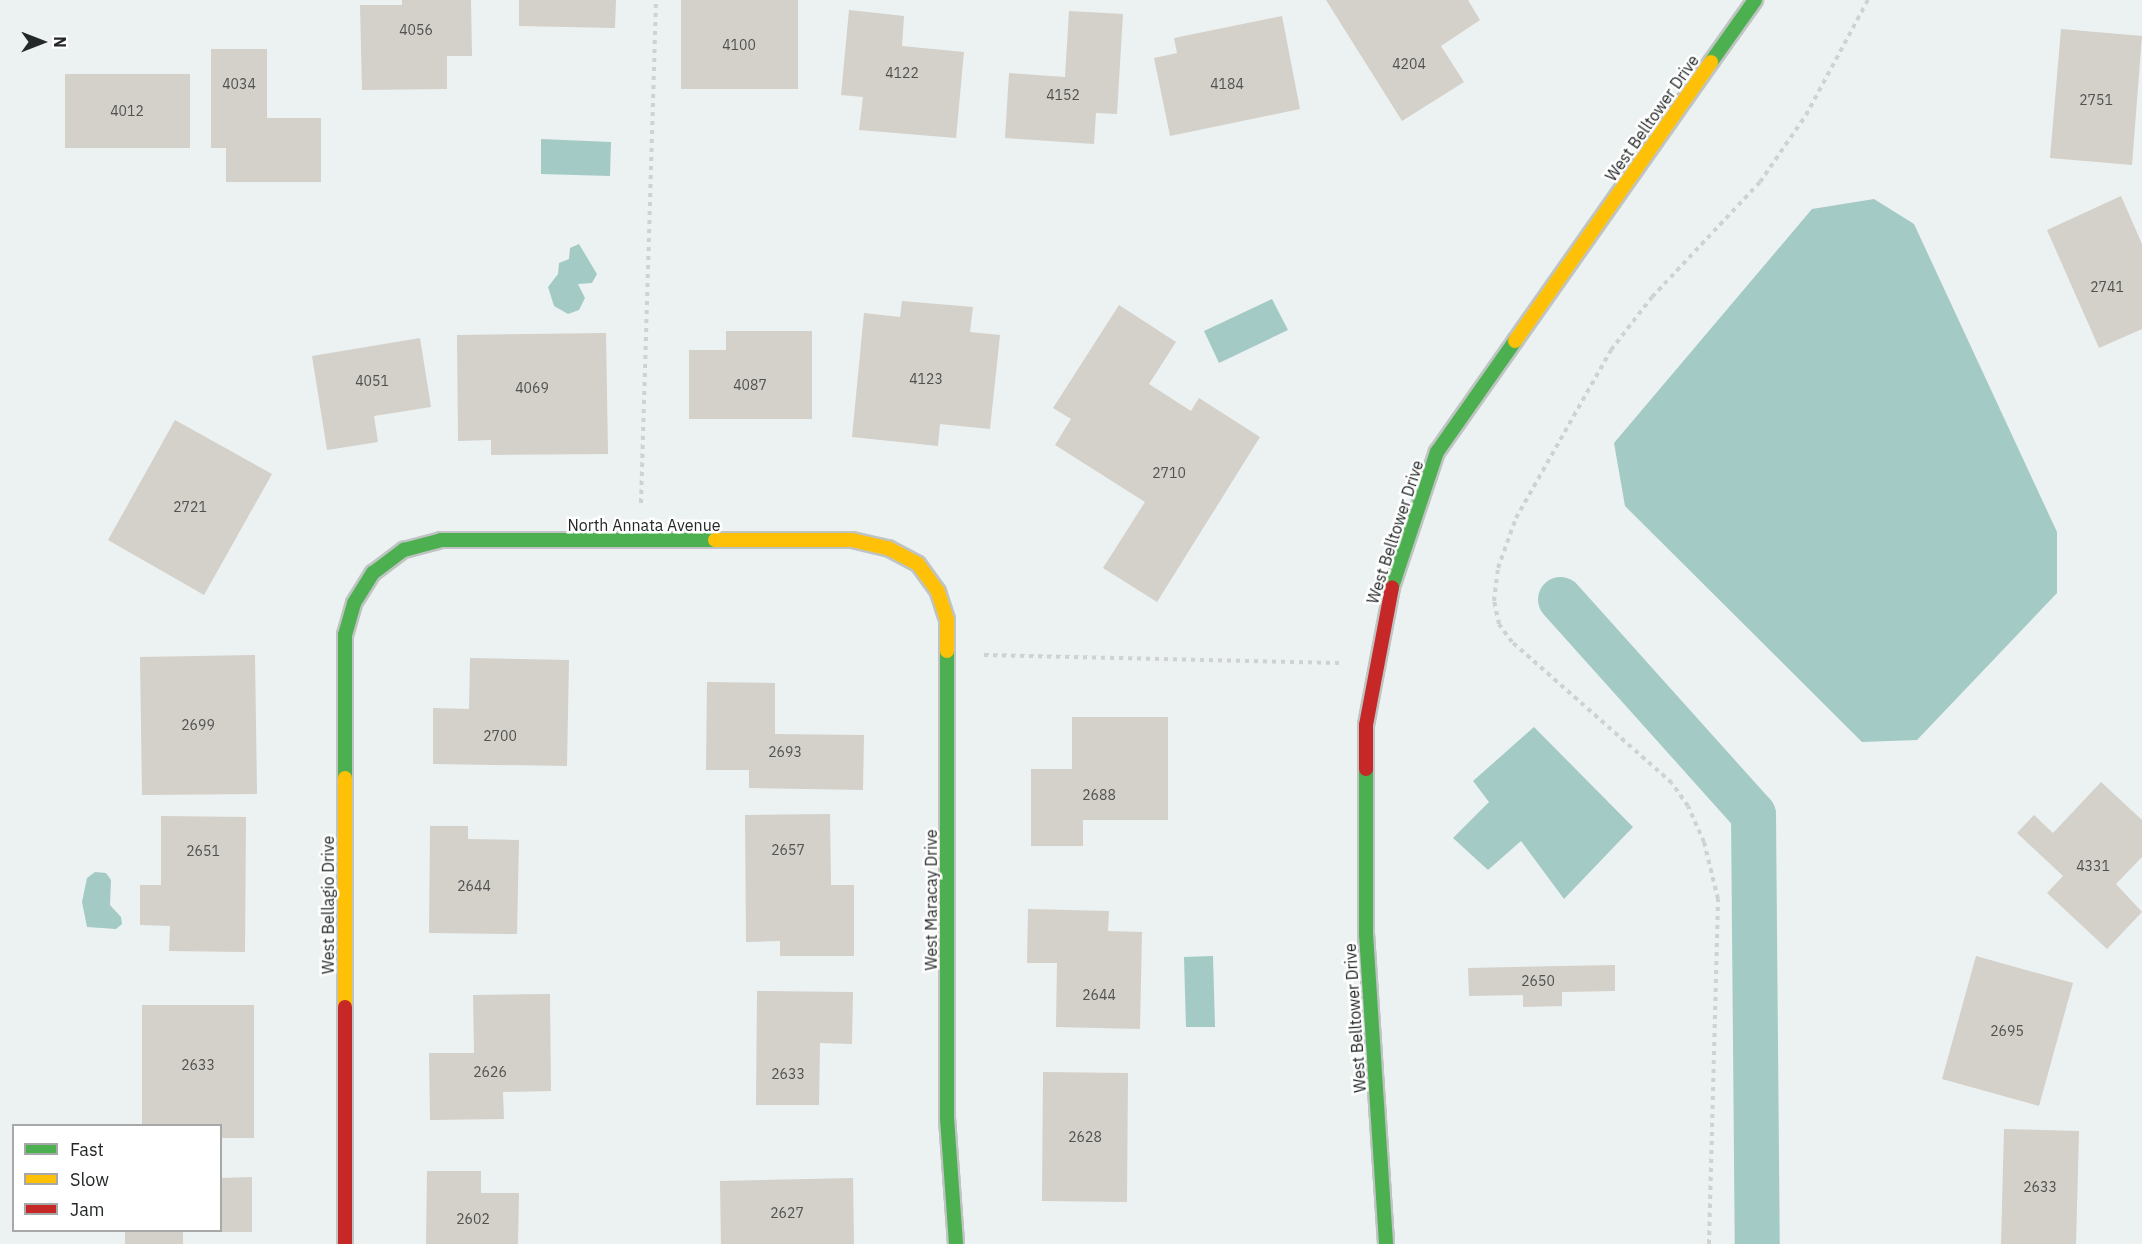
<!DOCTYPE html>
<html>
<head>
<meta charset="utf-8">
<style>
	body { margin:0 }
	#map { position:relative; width:2142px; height:1244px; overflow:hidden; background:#ecf2f1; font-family:"IBM Plex Sans",sans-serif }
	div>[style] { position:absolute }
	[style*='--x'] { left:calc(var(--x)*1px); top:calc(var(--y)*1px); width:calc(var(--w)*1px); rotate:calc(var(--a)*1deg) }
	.water>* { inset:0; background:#a4cac6 }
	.canal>* { height:45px; margin:-22.5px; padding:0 22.5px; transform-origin:22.5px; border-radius:22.5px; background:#a4cac6 }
	.building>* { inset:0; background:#d4d0ca }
	.path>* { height:4px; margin-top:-2px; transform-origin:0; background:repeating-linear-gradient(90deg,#cfd2d1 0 4.5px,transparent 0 9px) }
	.roads { filter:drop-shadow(2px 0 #bfc4c3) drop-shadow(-2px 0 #bfc4c3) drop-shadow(0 2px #bfc4c3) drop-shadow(0 -2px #bfc4c3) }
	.fast>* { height:14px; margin:-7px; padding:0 7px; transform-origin:7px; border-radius:7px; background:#4caf50 }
	.slow>* { height:14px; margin:-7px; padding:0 7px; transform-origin:7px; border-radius:7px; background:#ffc107 }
	.jam>* { height:14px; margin:-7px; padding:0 7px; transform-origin:7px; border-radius:7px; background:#c62828 }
	span { translate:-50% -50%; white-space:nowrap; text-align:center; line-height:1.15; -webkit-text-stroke:5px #fff; paint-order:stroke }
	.number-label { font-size:14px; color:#505250 }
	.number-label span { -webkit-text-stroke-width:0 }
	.street-label { font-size:16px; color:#242828 }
	.legend { position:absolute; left:12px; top:1124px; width:210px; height:108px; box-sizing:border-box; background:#fff; border:2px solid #a7a9a9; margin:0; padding:8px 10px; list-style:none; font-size:18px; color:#242828 }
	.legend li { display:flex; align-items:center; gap:12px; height:30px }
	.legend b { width:30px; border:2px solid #a7a9a9 }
	.north { position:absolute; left:12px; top:12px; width:60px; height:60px; -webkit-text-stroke:4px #fff; paint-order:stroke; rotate:90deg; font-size:16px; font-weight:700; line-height:24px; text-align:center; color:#242828 }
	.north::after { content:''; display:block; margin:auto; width:21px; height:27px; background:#242828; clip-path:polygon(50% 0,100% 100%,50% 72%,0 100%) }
</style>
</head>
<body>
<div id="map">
	<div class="water">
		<i style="clip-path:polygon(541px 139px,611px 142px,610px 176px,541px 174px)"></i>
		<i style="clip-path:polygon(1874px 199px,1914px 224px,2057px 532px,2057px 593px,1917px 740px,1862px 742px,1625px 506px,1614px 443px,1812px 209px)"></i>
		<i style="clip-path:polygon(579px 244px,597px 274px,592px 283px,578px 284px,585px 298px,579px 310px,568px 314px,554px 306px,548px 287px,558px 274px,559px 263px,569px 259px,570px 248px)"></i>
		<i style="clip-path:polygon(1272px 299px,1288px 330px,1219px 363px,1204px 331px)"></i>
		<i style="clip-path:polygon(1534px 727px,1633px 827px,1564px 899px,1521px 841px,1488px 870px,1453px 838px,1489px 802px,1473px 781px)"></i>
		<i style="clip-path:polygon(95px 872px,106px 873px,111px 880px,110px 905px,121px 917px,122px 924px,116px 929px,87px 927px,82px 902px,87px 878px)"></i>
		<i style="clip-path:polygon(1213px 956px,1215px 1027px,1186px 1027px,1184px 957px)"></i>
	</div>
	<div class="canal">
		<i style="--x:1560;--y:599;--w:289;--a:48.1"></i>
		<i style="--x:1753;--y:814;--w:430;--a:89.5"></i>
	</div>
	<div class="building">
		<i style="clip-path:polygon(402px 0,471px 0,472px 56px,447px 56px,447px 89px,362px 90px,360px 5px,402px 5px)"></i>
		<i style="clip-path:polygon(519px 0,616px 0,615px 28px,519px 26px)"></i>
		<i style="clip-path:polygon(681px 0,798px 0,798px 89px,681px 89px)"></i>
		<i style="clip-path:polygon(1326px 0,1468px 0,1480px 20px,1441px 46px,1464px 82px,1402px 121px)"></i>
		<i style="clip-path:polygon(849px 10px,904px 16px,902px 46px,964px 52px,956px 138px,859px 130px,863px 97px,841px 95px)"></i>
		<i style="clip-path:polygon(1069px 11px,1123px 14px,1117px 114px,1096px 113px,1094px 144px,1005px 138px,1009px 73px,1065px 77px)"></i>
		<i style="clip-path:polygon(1282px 16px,1300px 109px,1170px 136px,1154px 58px,1177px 53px,1174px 38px)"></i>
		<i style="clip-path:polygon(2061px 29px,2142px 36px,2132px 165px,2050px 158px)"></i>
		<i style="clip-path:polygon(211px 49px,267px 49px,267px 118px,321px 118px,321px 182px,226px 182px,226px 148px,211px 148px)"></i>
		<i style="clip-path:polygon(65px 74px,190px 74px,190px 148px,65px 148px)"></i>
		<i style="clip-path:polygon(2121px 196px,2142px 244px,2142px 329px,2099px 348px,2047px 230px)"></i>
		<i style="clip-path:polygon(902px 301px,973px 307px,970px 332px,1000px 335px,990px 429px,940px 424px,938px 446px,852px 437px,864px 313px,900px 317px)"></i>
		<i style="clip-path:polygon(1119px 305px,1176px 342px,1149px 384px,1191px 411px,1199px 398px,1260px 437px,1157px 602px,1103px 568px,1145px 502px,1055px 445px,1071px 419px,1053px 408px)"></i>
		<i style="clip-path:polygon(726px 331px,812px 331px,812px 419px,689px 419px,689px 350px,726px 350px)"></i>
		<i style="clip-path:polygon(606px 333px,608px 454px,491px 455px,491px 440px,458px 441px,457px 335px)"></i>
		<i style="clip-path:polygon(420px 338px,431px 407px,374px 416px,378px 442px,327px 450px,312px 356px)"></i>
		<i style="clip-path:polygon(175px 420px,272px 474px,204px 595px,108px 540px)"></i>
		<i style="clip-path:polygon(255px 655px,257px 794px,142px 795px,140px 657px)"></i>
		<i style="clip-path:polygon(470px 658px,569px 660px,567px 766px,433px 764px,433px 708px,469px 709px)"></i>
		<i style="clip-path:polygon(707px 682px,775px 683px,775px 734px,864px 735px,863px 790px,749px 788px,749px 770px,706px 770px)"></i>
		<i style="clip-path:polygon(1072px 717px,1168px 717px,1168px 820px,1083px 820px,1083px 846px,1031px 846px,1031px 769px,1072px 769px)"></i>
		<i style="clip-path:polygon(2101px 782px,2142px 820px,2142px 857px,2116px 884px,2142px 912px,2107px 949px,2047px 893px,2063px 876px,2017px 833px,2034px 815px,2053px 833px)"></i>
		<i style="clip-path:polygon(830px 814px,831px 885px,854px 885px,854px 956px,780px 956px,780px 941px,746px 942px,745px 815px)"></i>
		<i style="clip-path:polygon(161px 816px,246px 817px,245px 952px,169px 951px,170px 926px,140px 925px,140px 885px,161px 885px)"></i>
		<i style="clip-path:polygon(430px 826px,468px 826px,468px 839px,519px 840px,517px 934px,429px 933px)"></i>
		<i style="clip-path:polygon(1028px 909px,1109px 911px,1108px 931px,1142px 932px,1140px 1029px,1056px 1027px,1057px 963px,1027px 963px)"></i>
		<i style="clip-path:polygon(1976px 956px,2073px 983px,2039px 1106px,1942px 1079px)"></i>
		<i style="clip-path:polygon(1615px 965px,1615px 991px,1562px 992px,1562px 1006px,1523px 1007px,1523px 995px,1469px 996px,1468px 968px)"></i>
		<i style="clip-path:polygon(757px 991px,853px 992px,852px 1044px,820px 1043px,819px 1105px,756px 1105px)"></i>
		<i style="clip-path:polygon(550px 994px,551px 1091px,503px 1092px,504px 1119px,430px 1120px,429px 1053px,474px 1053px,473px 995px)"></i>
		<i style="clip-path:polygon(142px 1005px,254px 1005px,254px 1138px,220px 1138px,220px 1126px,142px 1126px)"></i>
		<i style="clip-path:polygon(1043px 1072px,1128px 1073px,1127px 1202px,1042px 1201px)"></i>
		<i style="clip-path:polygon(2004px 1129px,2079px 1131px,2076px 1244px,2001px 1244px)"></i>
		<i style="clip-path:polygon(427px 1171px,481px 1171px,481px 1193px,519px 1193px,518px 1244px,426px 1244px)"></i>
		<i style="clip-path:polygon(252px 1177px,252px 1232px,220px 1232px,220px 1178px)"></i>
		<i style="clip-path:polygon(853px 1178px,854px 1244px,721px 1244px,720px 1181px)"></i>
		<i style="clip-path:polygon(125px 1230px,183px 1230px,183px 1244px,125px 1244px)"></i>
	</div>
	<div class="path">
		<i style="--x:641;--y:503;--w:503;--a:-88.29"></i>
		<i style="--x:984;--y:655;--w:355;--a:1.3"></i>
		<i style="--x:1709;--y:1244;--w:345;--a:-88.5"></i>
		<i style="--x:1718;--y:899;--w:59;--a:-103.8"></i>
		<i style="--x:1704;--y:842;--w:39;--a:-114"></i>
		<i style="--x:1688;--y:806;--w:28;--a:-125"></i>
		<i style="--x:1672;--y:783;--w:213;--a:-138.6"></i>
		<i style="--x:1512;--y:642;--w:22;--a:-126"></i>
		<i style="--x:1499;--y:624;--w:24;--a:-102"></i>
		<i style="--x:1494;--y:601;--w:33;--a:-83"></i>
		<i style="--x:1498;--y:568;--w:53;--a:-70.2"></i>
		<i style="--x:1516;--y:518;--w:193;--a:-60.5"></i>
		<i style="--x:1611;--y:350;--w:67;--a:-52.3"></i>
		<i style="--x:1652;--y:297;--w:158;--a:-46.8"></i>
		<i style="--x:1760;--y:182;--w:81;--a:-55.5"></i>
		<i style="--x:1806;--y:115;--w:131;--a:-61.7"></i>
	</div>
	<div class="roads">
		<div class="fast">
			<i style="--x:1711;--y:62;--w:76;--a:-54.6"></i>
			<i style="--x:1392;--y:587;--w:142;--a:-71.6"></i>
			<i style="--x:1437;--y:452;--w:136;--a:-54.9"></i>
			<i style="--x:947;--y:651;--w:467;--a:90"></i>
			<i style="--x:947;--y:1118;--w:126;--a:85.9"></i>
			<i style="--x:1366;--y:769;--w:165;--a:90"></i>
			<i style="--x:1366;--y:934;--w:311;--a:86.3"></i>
			<i style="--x:345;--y:778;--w:143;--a:-90"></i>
			<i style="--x:345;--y:635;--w:33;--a:-74"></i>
			<i style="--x:354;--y:603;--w:36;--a:-58"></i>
			<i style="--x:373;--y:573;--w:39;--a:-37"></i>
			<i style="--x:404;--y:550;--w:38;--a:-15"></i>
			<i style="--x:441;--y:540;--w:274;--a:0"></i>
		</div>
		<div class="slow">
			<i style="--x:1515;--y:341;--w:341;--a:-54.9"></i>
			<i style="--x:715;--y:540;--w:137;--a:0"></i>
			<i style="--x:852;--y:540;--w:37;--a:13"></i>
			<i style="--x:888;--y:548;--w:34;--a:28"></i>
			<i style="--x:918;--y:564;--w:34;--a:54"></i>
			<i style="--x:938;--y:592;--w:29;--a:72"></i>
			<i style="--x:947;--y:620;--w:31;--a:90"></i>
			<i style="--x:345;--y:778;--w:229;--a:90"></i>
		</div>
		<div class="jam">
			<i style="--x:1366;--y:769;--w:44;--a:-90"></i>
			<i style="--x:1366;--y:725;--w:140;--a:-79.3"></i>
			<i style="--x:345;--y:1007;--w:237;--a:90"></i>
		</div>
	</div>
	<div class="number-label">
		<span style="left:416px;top:30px">4056</span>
		<span style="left:739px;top:45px">4100</span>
		<span style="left:1409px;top:64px">4204</span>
		<span style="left:902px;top:73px">4122</span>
		<span style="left:239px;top:84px">4034</span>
		<span style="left:1227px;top:84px">4184</span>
		<span style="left:1063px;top:95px">4152</span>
		<span style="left:2096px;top:100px">2751</span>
		<span style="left:127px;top:111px">4012</span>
		<span style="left:2107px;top:287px">2741</span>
		<span style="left:926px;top:379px">4123</span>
		<span style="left:372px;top:381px">4051</span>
		<span style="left:750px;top:385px">4087</span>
		<span style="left:532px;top:388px">4069</span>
		<span style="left:1169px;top:473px">2710</span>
		<span style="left:190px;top:507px">2721</span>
		<span style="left:198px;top:725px">2699</span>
		<span style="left:500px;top:736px">2700</span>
		<span style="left:785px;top:752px">2693</span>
		<span style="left:1099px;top:795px">2688</span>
		<span style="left:788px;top:850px">2657</span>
		<span style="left:203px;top:851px">2651</span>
		<span style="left:2093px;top:866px">4331</span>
		<span style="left:474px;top:886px">2644</span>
		<span style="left:1538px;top:981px">2650</span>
		<span style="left:1099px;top:995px">2644</span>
		<span style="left:2007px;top:1031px">2695</span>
		<span style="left:198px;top:1065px">2633</span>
		<span style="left:490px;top:1072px">2626</span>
		<span style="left:788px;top:1074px">2633</span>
		<span style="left:1085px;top:1137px">2628</span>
		<span style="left:2040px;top:1187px">2633</span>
		<span style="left:787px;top:1213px">2627</span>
		<span style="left:473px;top:1219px">2602</span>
	</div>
	<div class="street-label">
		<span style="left:1652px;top:118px;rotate:-55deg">West Belltower Drive</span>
		<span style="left:644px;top:525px">North Annata Avenue</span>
		<span style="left:1395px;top:532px;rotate:-72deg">West Belltower Drive</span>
		<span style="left:931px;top:900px;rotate:-90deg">West Maracay Drive</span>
		<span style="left:328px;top:905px;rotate:-90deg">West Bellagio Drive</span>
		<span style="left:1355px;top:1018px;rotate:-94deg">West Belltower Drive</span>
	</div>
	<ul class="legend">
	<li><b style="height:8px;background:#4caf50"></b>Fast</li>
	<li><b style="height:8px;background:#ffc107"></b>Slow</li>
	<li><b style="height:8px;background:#c62828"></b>Jam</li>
	</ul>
	<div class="north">N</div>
</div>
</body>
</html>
